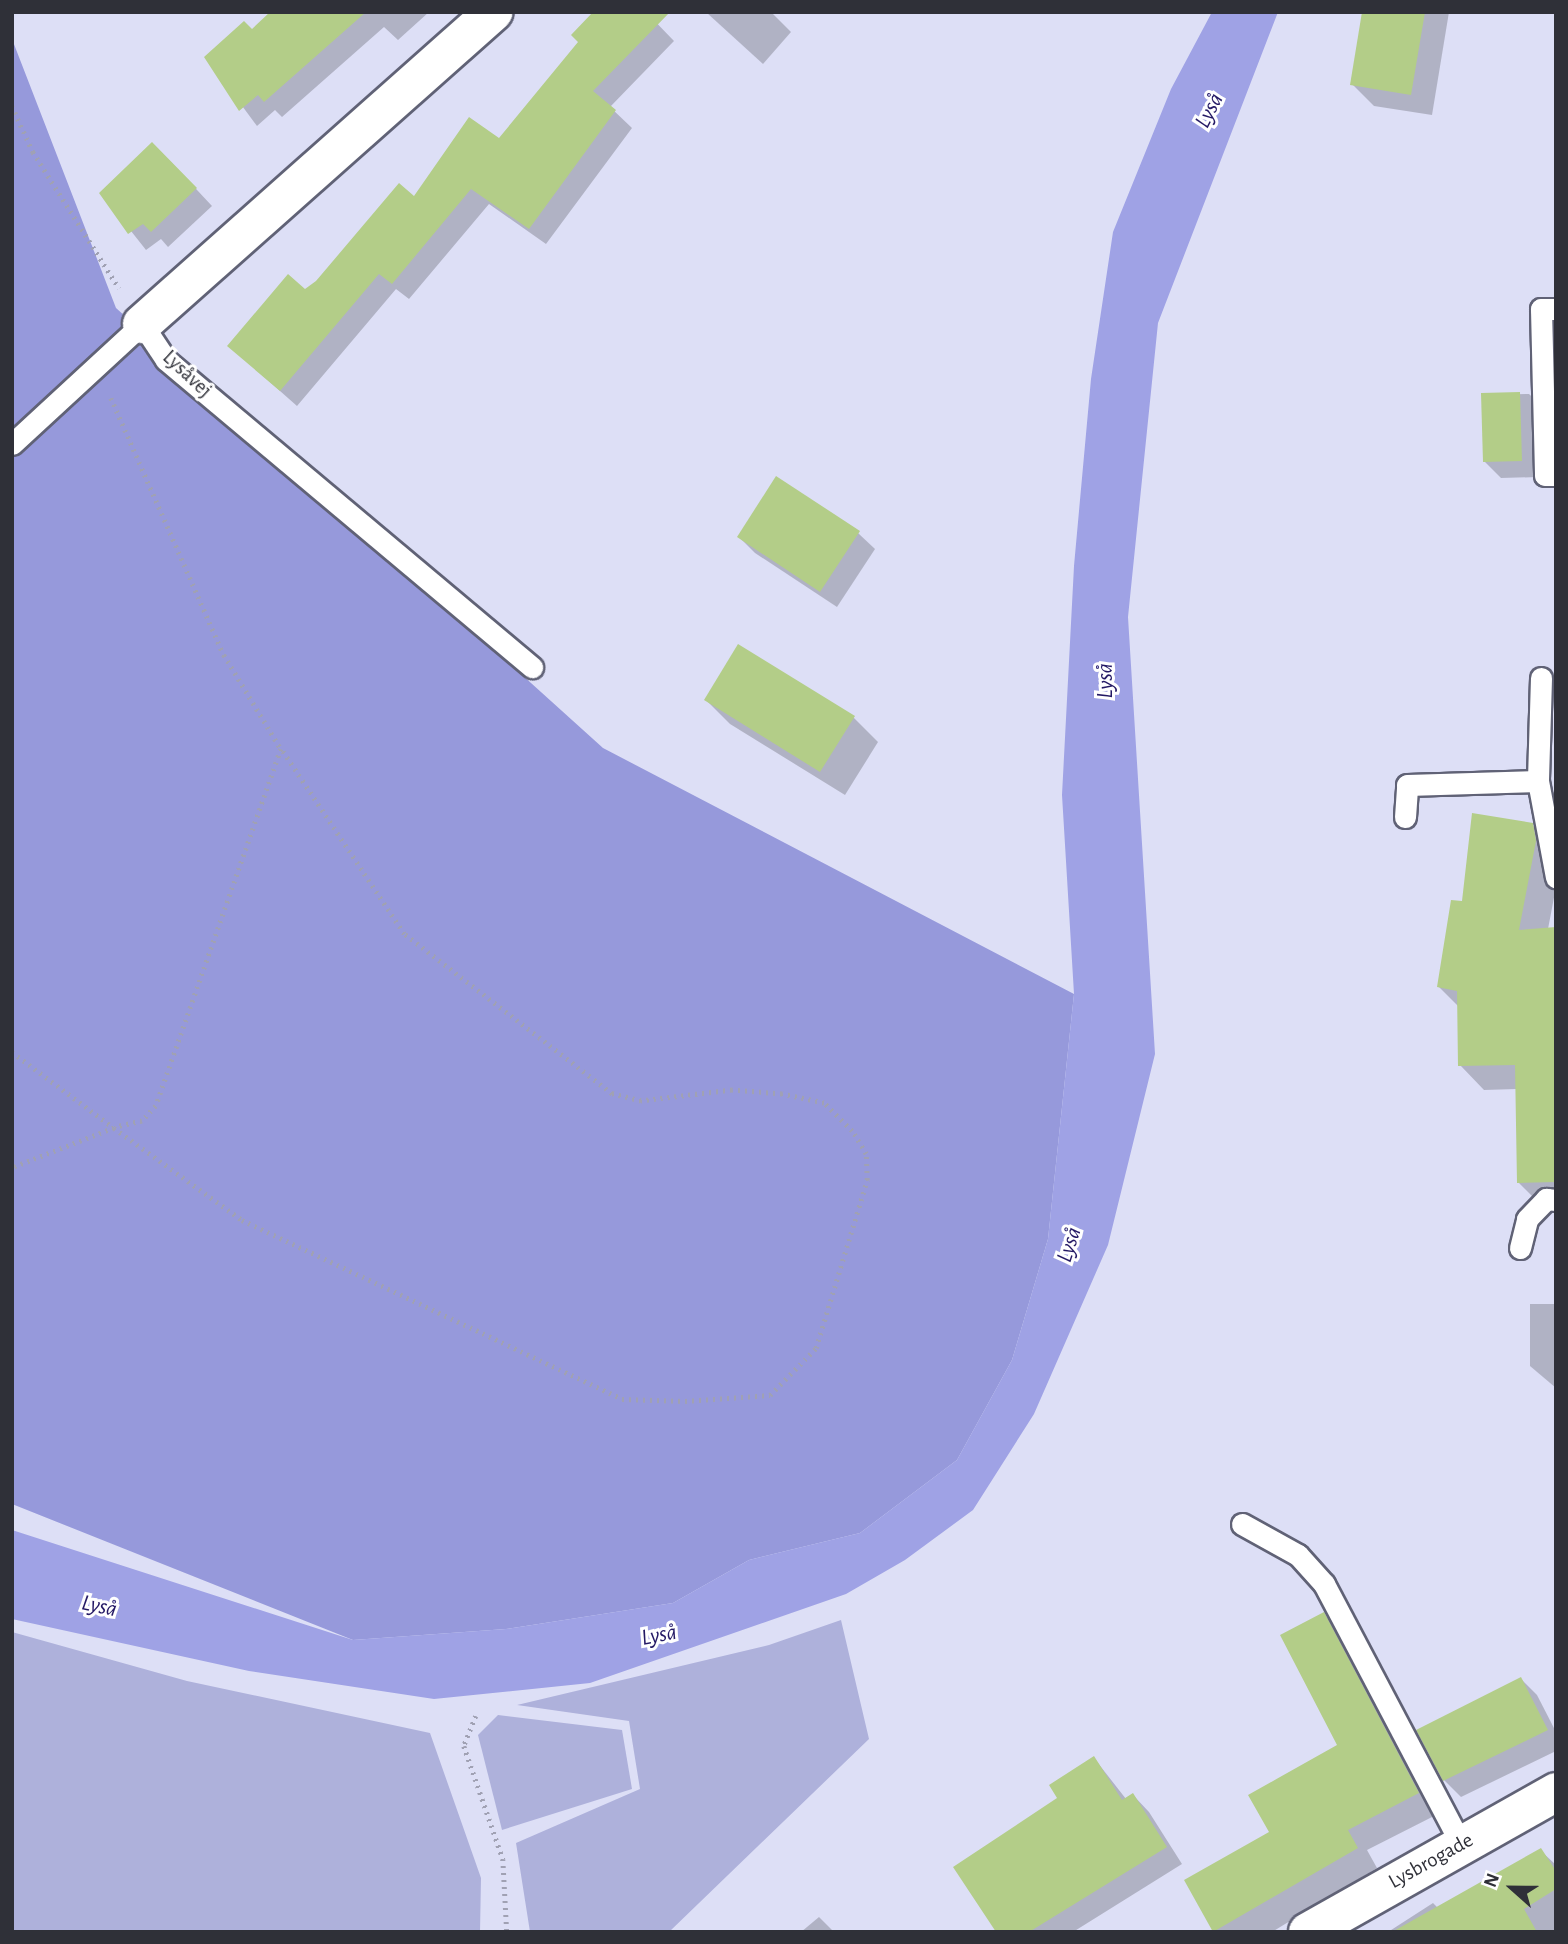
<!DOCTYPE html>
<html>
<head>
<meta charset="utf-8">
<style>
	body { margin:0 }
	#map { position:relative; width:1568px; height:1944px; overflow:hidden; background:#dddff6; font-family:"Alegreya Sans",sans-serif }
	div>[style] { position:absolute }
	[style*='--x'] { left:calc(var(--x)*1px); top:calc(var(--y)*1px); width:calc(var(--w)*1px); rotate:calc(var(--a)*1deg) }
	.green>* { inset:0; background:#aeb1db }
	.forest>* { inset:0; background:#9699db }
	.water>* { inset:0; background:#9fa2e5 }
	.shadow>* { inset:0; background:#0003 }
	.building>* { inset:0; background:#b3cd88 }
	.path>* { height:4.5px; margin-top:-2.25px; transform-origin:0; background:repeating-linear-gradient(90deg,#a0a1b3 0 2px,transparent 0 7px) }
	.roads { filter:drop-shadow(2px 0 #606276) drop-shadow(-2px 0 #606276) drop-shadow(0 2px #606276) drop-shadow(0 -2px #606276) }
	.lane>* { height:21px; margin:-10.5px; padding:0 10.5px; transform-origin:10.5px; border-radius:10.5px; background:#fff }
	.street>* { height:38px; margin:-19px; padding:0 19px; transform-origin:19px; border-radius:19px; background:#fff }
	.secondary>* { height:38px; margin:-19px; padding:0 19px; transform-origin:19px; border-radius:19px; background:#fff }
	span { translate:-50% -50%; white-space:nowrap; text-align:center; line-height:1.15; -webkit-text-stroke:6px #fff; paint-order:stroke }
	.street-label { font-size:21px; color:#2f3038 }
	.water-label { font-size:23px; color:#241965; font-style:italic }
	.frame { position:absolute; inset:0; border:14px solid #2f3038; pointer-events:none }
	.north { position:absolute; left:1477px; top:1853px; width:70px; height:70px; -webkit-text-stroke:5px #fff; paint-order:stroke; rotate:291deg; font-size:19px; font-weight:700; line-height:28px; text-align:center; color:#2f3038 }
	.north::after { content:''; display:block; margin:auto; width:24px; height:32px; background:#2f3038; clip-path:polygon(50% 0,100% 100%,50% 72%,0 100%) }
</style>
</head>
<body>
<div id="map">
	<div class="green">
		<i style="clip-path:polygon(841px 1620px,869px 1739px,669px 1932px,530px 1932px,516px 1843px,640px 1789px,629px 1721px,517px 1705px,769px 1645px)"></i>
		<i style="clip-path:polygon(12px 1632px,187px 1681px,430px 1733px,481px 1878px,480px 1932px,12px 1932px)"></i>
		<i style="clip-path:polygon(498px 1715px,622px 1730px,632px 1789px,502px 1830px,478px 1735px)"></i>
	</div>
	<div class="forest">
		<i style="clip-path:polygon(12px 39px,116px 308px,603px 748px,1074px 994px,1048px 1239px,1012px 1360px,957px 1460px,860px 1533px,749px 1560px,673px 1603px,506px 1629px,353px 1640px,12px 1504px)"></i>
	</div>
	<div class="water">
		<i style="clip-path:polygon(1212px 12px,1278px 12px,1158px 323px,1128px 617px,1155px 1054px,1108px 1245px,1034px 1414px,973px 1510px,905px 1560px,846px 1594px,590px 1683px,434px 1699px,249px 1671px,12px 1619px,12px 1530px,353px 1640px,506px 1629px,673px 1603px,749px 1560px,860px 1533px,957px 1460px,1012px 1360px,1048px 1239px,1074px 994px,1062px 795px,1074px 566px,1091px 379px,1113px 232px,1171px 89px)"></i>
	</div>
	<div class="shadow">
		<i style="clip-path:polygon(273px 12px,429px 12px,398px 40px,384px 27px,282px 117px,275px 110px,257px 126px,206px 57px,252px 31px)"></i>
		<i style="clip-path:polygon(646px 12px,674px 41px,610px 107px,632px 128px,546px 244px,489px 204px,409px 299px,396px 289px,297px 406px,229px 346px,305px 291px,414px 198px,500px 140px)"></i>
		<i style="clip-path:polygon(771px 12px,791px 32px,763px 64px,707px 13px)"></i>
		<i style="clip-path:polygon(1364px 12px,1449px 12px,1432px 115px,1374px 106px,1352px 84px)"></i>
		<i style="clip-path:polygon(169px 160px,212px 206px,168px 247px,161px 239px,146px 250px,101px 193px)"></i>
		<i style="clip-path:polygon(1529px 394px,1546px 410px,1538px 477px,1501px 478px,1484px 461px,1483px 395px)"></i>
		<i style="clip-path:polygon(858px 533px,875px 549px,837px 607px,755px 553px,739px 537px)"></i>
		<i style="clip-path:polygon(706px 700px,854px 718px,878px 742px,845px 795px,730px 724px)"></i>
		<i style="clip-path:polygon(1532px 825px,1556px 849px,1556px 887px,1548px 929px,1556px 928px,1556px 1207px,1543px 1207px,1519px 1183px,1517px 1089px,1484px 1090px,1460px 1065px,1459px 1007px,1439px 987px,1464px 903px)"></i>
		<i style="clip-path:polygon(1530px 1304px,1556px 1304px,1556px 1388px,1530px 1366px)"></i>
		<i style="clip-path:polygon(1324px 1614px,1344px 1635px,1438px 1814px,1367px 1850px,1377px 1868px,1272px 1932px,1215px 1932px,1187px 1880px,1271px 1833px,1339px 1746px)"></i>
		<i style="clip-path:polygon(1521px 1679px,1537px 1695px,1556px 1732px,1556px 1751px,1461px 1797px,1444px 1780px)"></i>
		<i style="clip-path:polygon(1094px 1758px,1126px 1799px,1133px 1795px,1149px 1812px,1182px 1864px,1073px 1932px,998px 1932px,1060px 1799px)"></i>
		<i style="clip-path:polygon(1541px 1851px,1556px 1865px,1556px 1932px,1388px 1932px,1433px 1903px,1438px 1908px)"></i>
		<i style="clip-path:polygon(819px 1917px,834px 1932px,801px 1932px)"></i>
	</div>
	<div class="building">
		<i style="clip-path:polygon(270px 12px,366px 12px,264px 102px,258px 95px,239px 111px,204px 57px,244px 21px,252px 29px)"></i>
		<i style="clip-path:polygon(593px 12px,670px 12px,593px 91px,616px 110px,529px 229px,471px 189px,392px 284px,379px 274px,280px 391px,227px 346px,288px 274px,305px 289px,316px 281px,399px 183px,414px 196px,469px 117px,499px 138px,578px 42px,571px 35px)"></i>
		<i style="clip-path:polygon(1362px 12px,1425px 12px,1411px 95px,1350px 85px)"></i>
		<i style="clip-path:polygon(152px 142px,197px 188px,151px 232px,143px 224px,128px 234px,99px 193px)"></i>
		<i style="clip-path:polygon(1520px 392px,1522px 461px,1483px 462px,1481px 393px)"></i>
		<i style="clip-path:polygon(776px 476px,860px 531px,820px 592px,737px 537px)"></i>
		<i style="clip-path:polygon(738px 644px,855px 716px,820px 772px,704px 700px)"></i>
		<i style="clip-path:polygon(1472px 813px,1533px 823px,1536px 841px,1519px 930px,1556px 927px,1556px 1182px,1517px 1183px,1515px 1065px,1458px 1066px,1457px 991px,1437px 987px,1451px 900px,1462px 901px)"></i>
		<i style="clip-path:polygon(1324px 1612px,1419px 1793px,1348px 1830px,1358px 1848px,1213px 1932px,1184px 1880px,1269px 1832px,1248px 1795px,1337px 1745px,1280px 1635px)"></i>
		<i style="clip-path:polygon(1521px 1677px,1548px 1730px,1443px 1781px,1416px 1730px)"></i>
		<i style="clip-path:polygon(1094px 1756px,1122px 1800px,1133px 1793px,1167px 1847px,1029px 1932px,996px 1932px,953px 1867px,1057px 1798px,1049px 1785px)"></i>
		<i style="clip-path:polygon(1541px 1848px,1556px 1871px,1556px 1889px,1524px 1909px,1537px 1932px,1392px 1932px)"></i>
	</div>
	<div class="path">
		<i style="--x:12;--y:106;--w:51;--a:65.5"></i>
		<i style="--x:33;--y:152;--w:161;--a:57.7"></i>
		<i style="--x:111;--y:398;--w:281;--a:66.3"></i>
		<i style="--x:224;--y:655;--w:110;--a:58.8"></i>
		<i style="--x:281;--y:749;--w:378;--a:109.3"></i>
		<i style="--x:156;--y:1106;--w:21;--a:133"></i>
		<i style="--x:142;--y:1121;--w:28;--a:167"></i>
		<i style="--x:12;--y:1052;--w:127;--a:36.7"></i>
		<i style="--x:114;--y:1128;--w:110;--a:158.6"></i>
		<i style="--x:114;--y:1128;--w:158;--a:35.7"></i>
		<i style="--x:242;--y:1220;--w:420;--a:25.2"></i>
		<i style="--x:622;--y:1399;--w:63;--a:1.8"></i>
		<i style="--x:685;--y:1401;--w:85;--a:-4"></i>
		<i style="--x:770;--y:1395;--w:66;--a:-45.6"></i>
		<i style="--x:816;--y:1348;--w:176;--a:-73.1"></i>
		<i style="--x:867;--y:1180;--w:26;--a:-92"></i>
		<i style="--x:866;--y:1154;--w:27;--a:-121"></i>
		<i style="--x:852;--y:1131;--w:40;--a:-135"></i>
		<i style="--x:824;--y:1103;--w:43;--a:-167.9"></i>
		<i style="--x:782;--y:1094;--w:50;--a:-175.4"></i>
		<i style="--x:732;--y:1090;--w:92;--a:173.1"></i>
		<i style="--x:641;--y:1101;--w:30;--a:-166"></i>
		<i style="--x:612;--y:1094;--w:262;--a:-142.4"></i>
		<i style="--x:404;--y:934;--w:222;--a:-123.6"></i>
		<i style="--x:476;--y:1716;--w:32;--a:112"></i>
		<i style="--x:464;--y:1746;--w:120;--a:71"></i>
		<i style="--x:503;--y:1859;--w:73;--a:86.9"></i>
	</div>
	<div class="roads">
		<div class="lane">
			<i style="--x:1556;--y:309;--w:15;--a:180"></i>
			<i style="--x:1541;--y:309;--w:166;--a:88.6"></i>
			<i style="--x:1545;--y:475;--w:11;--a:0"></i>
			<i style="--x:12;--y:444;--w:177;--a:-42.7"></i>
			<i style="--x:142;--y:324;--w:43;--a:56.3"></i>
			<i style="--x:166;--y:360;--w:478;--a:40"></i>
			<i style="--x:1541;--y:678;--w:103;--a:91.7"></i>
			<i style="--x:1538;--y:781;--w:98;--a:79.4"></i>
			<i style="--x:1405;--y:817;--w:32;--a:-86"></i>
			<i style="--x:1407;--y:785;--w:131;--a:-1.7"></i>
			<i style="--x:1520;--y:1248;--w:30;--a:-76"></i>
			<i style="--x:1527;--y:1219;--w:28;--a:-46"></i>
			<i style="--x:1546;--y:1199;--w:10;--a:6"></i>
			<i style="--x:1242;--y:1524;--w:64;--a:29"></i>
			<i style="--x:1298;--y:1555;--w:39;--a:48"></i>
			<i style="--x:1324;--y:1584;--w:294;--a:62.2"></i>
		</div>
		<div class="street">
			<i style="--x:142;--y:324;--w:470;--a:-41.6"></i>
		</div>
		<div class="secondary">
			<i style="--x:1308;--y:1932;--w:285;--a:-29.4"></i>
		</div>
	</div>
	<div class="street-label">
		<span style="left:187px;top:374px;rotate:43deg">Lysåvej</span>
		<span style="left:1431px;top:1861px;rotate:-29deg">Lysbrogade</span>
	</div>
	<div class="water-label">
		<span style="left:1210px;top:111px;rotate:-63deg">Lyså</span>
		<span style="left:1106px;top:681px;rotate:-90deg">Lyså</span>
		<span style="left:1070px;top:1245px;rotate:-72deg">Lyså</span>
		<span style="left:99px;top:1607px;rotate:12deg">Lyså</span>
		<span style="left:659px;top:1636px;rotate:-11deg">Lyså</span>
	</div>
	<div class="frame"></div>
	<div class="north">N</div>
</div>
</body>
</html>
